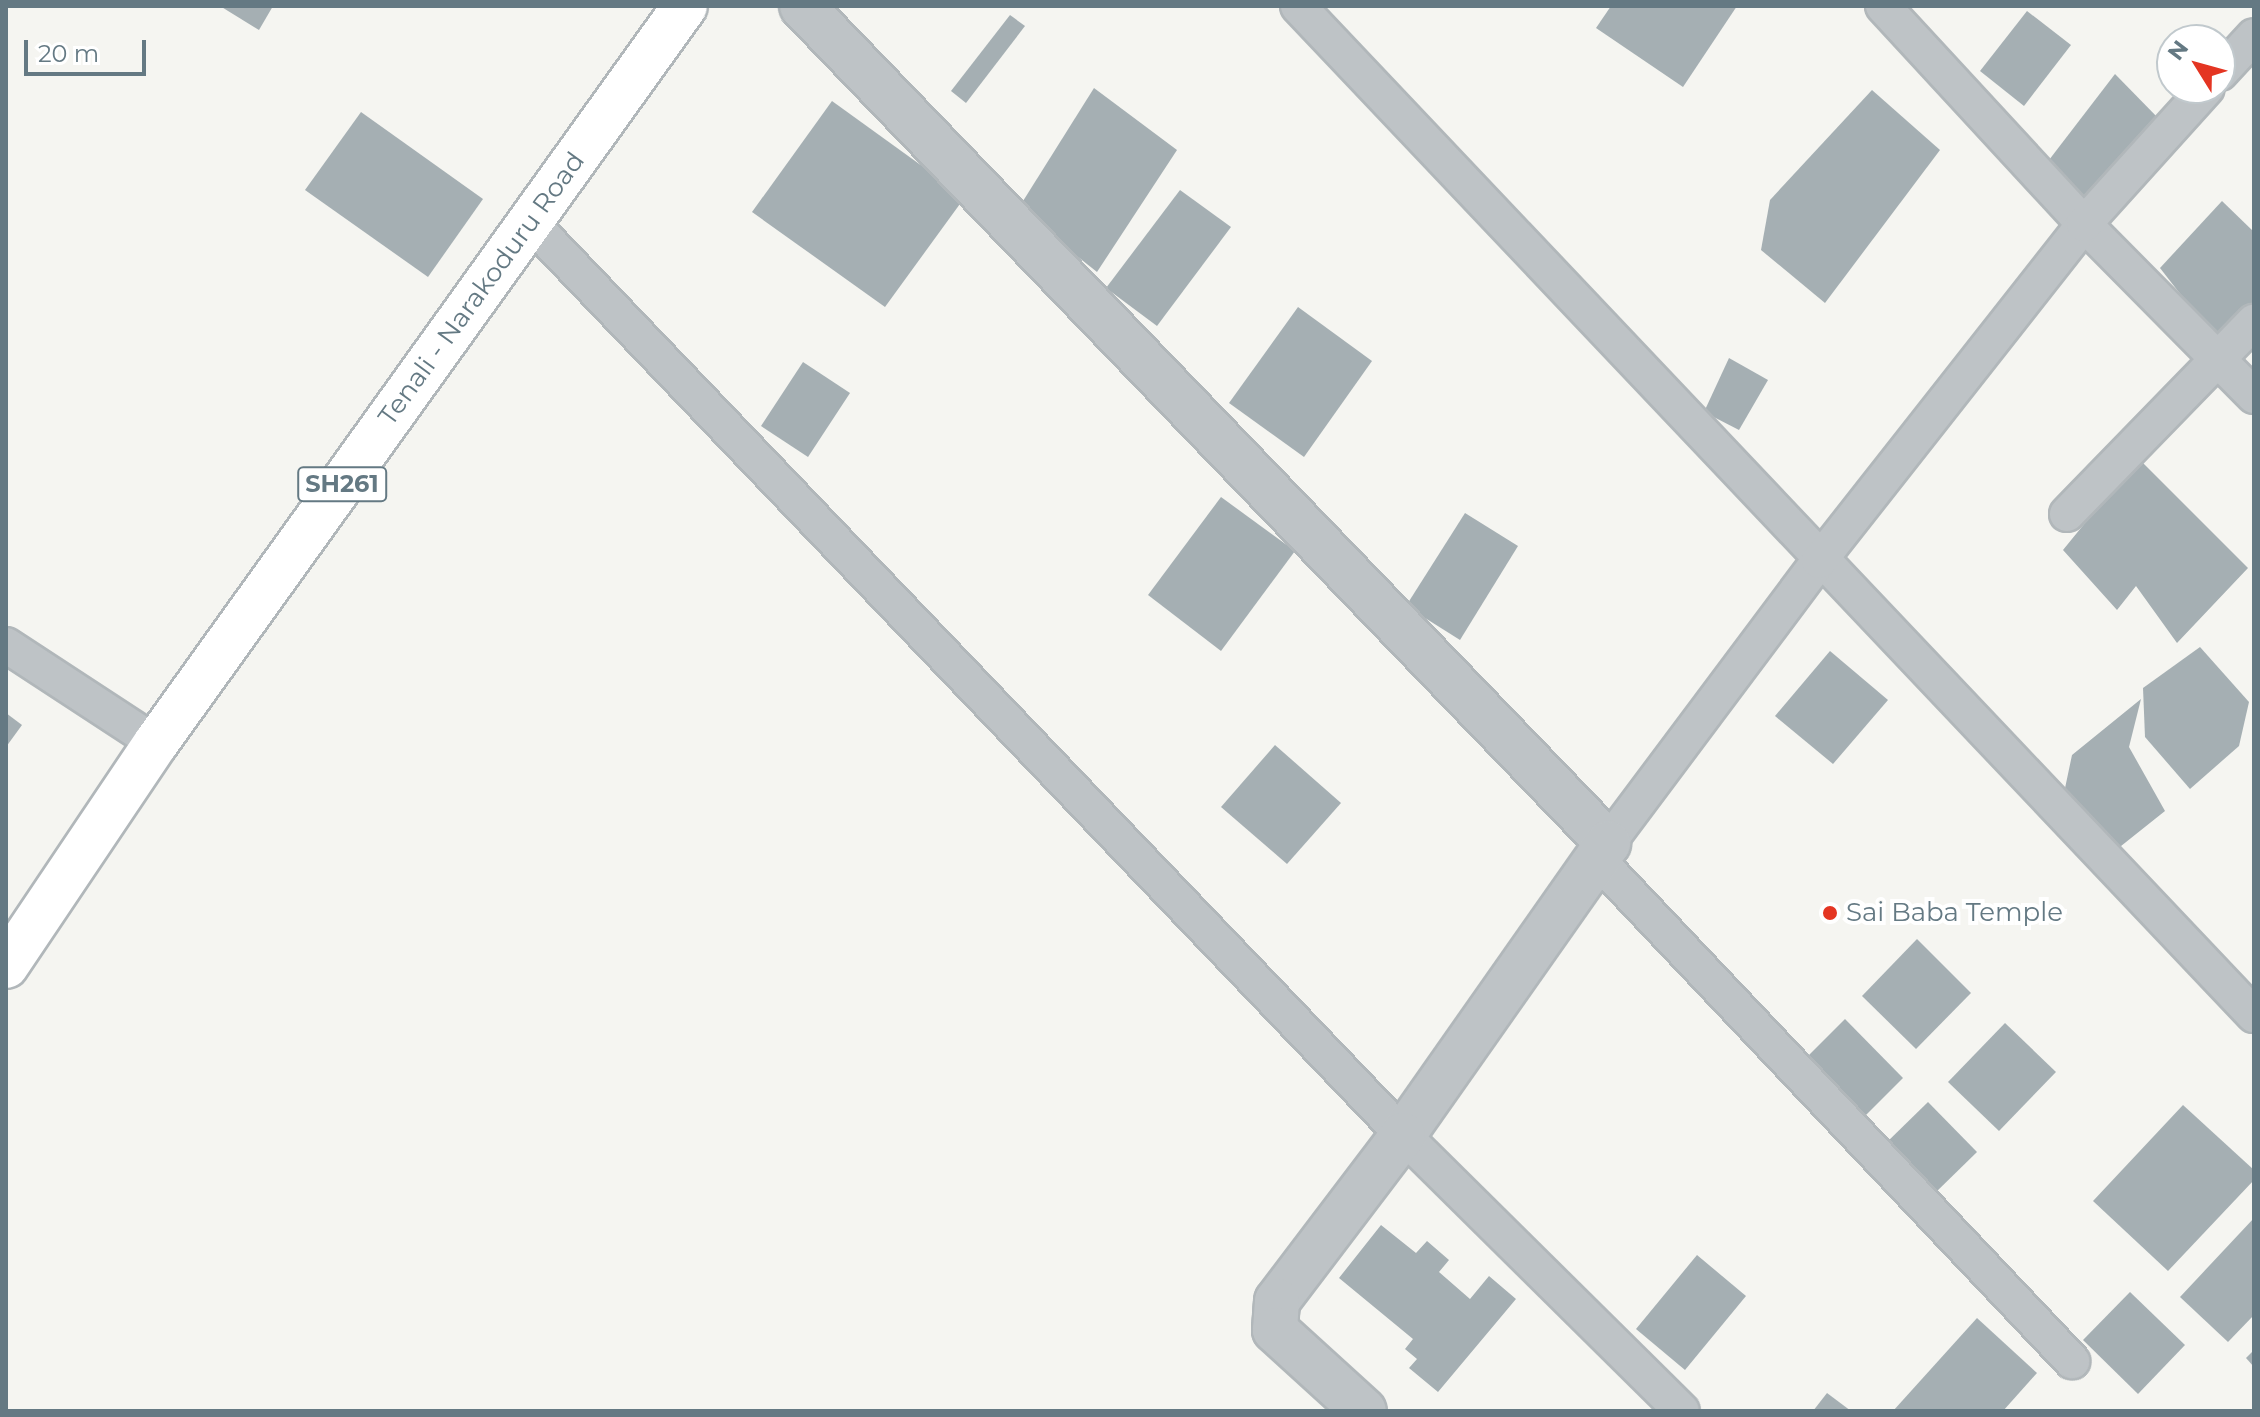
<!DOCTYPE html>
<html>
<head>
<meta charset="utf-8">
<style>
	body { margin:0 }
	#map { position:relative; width:2260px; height:1417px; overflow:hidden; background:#f5f5f1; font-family:Montserrat,sans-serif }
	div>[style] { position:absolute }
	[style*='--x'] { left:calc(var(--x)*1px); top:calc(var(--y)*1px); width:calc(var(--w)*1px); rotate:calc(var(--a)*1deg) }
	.building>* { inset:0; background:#a5afb3 }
	.roads { filter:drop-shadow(2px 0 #b1b7ba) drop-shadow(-2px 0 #b1b7ba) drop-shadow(0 2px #b1b7ba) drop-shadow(0 -2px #b1b7ba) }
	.minor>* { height:34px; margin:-17px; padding:0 17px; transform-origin:17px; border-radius:17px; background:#bec3c6 }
	.tertiary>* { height:44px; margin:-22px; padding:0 22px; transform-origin:22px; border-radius:22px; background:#bec3c6 }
	.primary>* { height:44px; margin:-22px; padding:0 22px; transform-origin:22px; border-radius:22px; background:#fff }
	.dots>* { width:22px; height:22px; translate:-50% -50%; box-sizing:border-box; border:4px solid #fff; border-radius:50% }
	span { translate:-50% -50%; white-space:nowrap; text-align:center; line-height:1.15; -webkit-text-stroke:8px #fff; paint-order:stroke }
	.shield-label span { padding:2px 6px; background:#fff; border:2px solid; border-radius:6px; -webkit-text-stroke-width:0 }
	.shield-label { font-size:24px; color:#647983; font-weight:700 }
	.street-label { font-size:26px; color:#647983 }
	.poi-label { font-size:26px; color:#647983 }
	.left { translate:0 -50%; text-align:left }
	.frame { position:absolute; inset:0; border:8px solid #647983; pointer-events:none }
	.north { position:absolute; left:2156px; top:24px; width:80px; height:80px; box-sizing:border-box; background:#fff; border:2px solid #c1c9cd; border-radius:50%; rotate:307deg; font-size:22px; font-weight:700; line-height:32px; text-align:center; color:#647983 }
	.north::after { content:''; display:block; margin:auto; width:28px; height:36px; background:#e43522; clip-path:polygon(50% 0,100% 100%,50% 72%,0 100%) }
	.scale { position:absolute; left:24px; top:40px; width:122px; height:36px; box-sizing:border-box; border:4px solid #647983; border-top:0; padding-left:10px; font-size:24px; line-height:28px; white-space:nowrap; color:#647983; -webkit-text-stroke:6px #fff; paint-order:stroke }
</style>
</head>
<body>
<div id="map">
	<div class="building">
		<i style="clip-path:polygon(220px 6px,273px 6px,259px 30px)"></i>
		<i style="clip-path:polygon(1611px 6px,1737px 6px,1683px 87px,1596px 28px)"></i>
		<i style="clip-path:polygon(2027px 11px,2071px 45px,2024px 106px,1980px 71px)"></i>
		<i style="clip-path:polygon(1010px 15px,1025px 26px,966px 103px,951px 91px)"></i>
		<i style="clip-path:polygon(2115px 74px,2161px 121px,2089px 201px,2049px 160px)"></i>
		<i style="clip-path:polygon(1094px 88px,1177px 150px,1097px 272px,1018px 209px)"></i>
		<i style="clip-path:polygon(1872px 90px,1940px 150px,1825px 303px,1761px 250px,1770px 200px)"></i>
		<i style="clip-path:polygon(832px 101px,965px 197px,885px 307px,752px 212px)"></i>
		<i style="clip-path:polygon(361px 112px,483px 199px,428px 277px,305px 190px)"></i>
		<i style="clip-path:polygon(1180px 190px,1231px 227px,1157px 326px,1106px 288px)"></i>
		<i style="clip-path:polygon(2222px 201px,2254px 232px,2254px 306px,2220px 345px,2160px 268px)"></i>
		<i style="clip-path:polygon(1298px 307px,1372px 361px,1304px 457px,1229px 403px)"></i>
		<i style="clip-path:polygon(1729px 358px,1768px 380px,1739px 430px,1704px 412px)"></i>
		<i style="clip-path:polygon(803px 362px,850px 393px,808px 457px,761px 426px)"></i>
		<i style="clip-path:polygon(2138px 458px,2248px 568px,2177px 643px,2136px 586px,2117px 610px,2063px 550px)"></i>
		<i style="clip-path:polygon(1221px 497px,1295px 551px,1221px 651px,1148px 595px)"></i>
		<i style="clip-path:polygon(1465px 513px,1518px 546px,1460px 640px,1406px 606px)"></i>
		<i style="clip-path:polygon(2200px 647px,2249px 702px,2239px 746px,2190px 789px,2145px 737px,2143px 688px)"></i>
		<i style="clip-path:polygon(1830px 651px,1888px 700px,1833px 764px,1775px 716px)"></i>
		<i style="clip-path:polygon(2141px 699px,2129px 747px,2165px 811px,2111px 854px,2060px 812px,2072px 755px)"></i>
		<i style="clip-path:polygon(6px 713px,22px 725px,6px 747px)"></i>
		<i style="clip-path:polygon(1275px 745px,1341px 803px,1287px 864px,1221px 807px)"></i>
		<i style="clip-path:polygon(1917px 939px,1971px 993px,1916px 1049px,1862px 996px)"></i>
		<i style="clip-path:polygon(1845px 1019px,1903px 1078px,1862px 1119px,1804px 1060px)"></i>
		<i style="clip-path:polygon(2005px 1023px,2056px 1072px,1999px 1131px,1948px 1082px)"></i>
		<i style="clip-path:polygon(1928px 1102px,1977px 1152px,1933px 1195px,1884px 1145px)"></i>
		<i style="clip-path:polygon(2183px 1105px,2254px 1170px,2254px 1180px,2168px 1271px,2093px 1201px)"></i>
		<i style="clip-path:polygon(2254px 1218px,2254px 1315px,2228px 1342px,2180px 1297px)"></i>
		<i style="clip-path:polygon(1381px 1225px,1416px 1253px,1427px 1241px,1449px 1260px,1439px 1272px,1470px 1299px,1489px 1276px,1516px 1299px,1438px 1392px,1409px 1368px,1417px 1359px,1405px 1349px,1413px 1339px,1339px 1278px)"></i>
		<i style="clip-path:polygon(1697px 1255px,1746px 1296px,1685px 1370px,1636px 1329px)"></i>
		<i style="clip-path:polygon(2130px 1292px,2185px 1345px,2138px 1394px,2083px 1340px)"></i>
		<i style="clip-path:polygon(1977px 1318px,2037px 1373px,2003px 1411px,1893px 1411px)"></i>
		<i style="clip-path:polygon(2254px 1350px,2254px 1367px,2246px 1358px)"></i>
		<i style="clip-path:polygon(1827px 1393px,1851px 1411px,1813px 1411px)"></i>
	</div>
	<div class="roads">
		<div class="minor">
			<i style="--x:1298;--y:6;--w:1390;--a:46.55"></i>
			<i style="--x:1883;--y:6;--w:297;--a:47.3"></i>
			<i style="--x:2084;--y:224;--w:242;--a:45.3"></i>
			<i style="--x:2220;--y:73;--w:50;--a:-47.4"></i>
			<i style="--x:530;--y:222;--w:1263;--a:46.28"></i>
			<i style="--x:1403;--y:1135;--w:392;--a:44.7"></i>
			<i style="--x:2067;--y:514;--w:268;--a:-45.8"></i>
			<i style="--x:6;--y:645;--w:179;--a:33.2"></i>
			<i style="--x:1608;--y:843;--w:352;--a:-53.2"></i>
			<i style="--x:1819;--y:561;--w:429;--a:-51.8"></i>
			<i style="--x:2084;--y:224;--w:183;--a:-47.9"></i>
			<i style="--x:1596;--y:858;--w:693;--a:46.58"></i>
		</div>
		<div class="tertiary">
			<i style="--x:802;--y:6;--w:1162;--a:46.08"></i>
			<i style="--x:1608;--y:843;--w:357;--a:125.1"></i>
			<i style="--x:1403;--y:1135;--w:208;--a:127.2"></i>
			<i style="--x:1277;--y:1301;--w:29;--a:94"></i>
			<i style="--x:1275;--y:1330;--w:120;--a:42.3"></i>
		</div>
		<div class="primary">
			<i style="--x:6;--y:966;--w:269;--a:-56.1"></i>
			<i style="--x:156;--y:743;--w:907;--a:-54.33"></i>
		</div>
	</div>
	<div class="dots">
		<i style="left:1830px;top:913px;background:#e43522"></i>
	</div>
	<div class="shield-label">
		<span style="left:342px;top:484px">SH261</span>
	</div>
	<div class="street-label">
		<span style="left:482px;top:289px;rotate:-54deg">Tenali - Narakoduru Road</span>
	</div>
	<div class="poi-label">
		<span class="left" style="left:1846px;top:913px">Sai Baba Temple</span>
	</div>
	<div class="frame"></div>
	<div class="north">N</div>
	<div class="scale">20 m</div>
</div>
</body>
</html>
